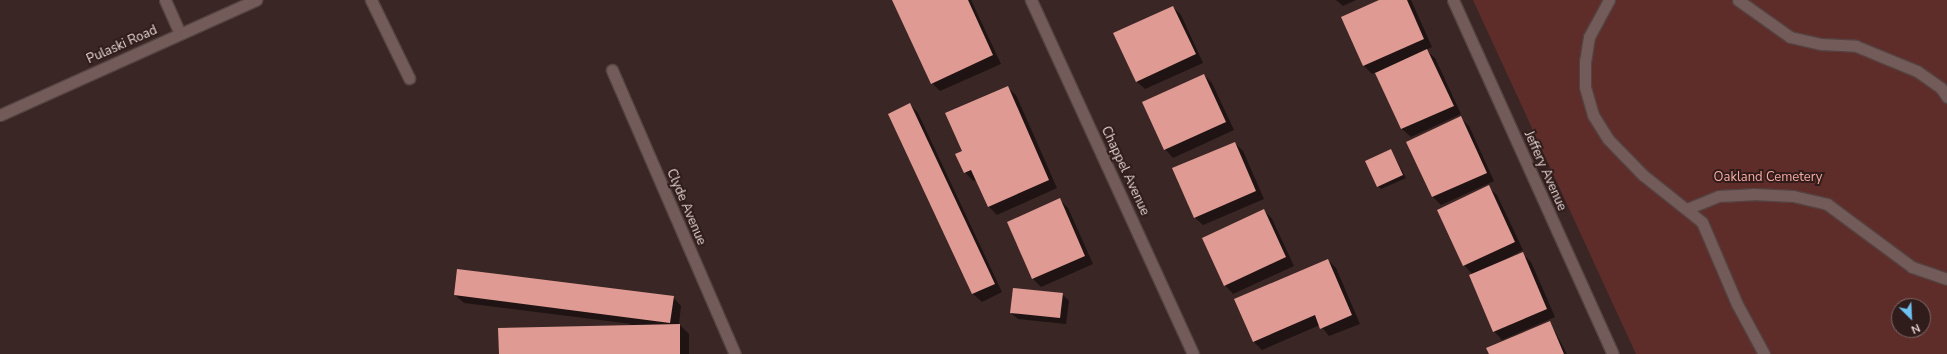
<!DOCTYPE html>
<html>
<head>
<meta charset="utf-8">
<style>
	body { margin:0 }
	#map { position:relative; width:1947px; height:354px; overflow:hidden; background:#3a2624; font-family:"Nunito Sans",sans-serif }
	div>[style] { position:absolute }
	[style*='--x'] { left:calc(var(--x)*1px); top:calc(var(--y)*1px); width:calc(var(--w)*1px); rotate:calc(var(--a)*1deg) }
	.green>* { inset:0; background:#5f2d29 }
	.shadow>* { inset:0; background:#0007 }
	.building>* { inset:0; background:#df9a93 }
	.roads { filter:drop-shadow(1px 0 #544342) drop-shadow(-1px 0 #544342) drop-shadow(0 1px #544342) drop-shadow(0 -1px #544342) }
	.service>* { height:11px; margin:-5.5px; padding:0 5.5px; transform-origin:5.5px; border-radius:5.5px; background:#735b59 }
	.minor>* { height:11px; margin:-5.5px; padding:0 5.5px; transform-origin:5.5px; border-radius:5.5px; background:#735b59 }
	.tertiary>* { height:11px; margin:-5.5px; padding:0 5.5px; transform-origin:5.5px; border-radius:5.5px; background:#735b59 }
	span { translate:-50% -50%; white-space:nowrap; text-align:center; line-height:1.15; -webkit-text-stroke:4px #301c1a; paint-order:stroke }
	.street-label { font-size:13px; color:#e8dad8 }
	.park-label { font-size:13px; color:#f6aaa2 }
	.north { position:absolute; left:1891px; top:298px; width:40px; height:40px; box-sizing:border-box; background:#301c1a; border:1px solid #7a6866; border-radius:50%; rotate:156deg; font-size:11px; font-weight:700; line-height:16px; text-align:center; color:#e8dad8 }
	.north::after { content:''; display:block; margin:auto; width:14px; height:18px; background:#6dc2f3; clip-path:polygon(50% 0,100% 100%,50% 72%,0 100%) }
</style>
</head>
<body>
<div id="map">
	<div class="green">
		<i style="clip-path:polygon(evenodd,1473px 0,1947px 0,1947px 354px,1636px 354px,1473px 0,1899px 306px,1923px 306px,1923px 330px,1899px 330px,1899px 306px)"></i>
	</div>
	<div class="shadow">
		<i style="clip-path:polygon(893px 0,971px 0,1001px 64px,940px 91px,932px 83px)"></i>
		<i style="clip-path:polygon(1336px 0,1356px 0,1343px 6px)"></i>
		<i style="clip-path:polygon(1382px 0,1411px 0,1432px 47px,1426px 50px,1435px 58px,1461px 114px,1411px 137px,1402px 129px,1376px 72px,1372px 74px,1364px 66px,1342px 18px)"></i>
		<i style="clip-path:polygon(1173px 7px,1181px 15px,1203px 63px,1145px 89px,1136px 81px)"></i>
		<i style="clip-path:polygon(1204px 75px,1212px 83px,1234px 130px,1173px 158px,1165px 149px)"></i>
		<i style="clip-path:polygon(1007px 87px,1016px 95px,1057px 188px,997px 215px,989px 207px,977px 179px,973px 181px,965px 172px)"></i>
		<i style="clip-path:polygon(910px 104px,918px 113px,1002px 292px,982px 302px,973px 294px,890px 114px)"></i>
		<i style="clip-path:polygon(1461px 118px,1469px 126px,1494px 181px,1441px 205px,1433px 197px,1408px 142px)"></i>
		<i style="clip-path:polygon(1235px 143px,1243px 151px,1264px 199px,1203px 225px,1194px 217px)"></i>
		<i style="clip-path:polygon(1391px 150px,1406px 178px,1381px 189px,1378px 186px)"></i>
		<i style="clip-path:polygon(1488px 187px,1497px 195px,1523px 250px,1493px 266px,1523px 254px,1531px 262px,1555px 317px,1502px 340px,1494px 331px,1473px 275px,1464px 265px)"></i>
		<i style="clip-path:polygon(1060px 200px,1068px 208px,1093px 264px,1041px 287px,1033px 279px)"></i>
		<i style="clip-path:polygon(1264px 210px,1272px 219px,1294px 266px,1233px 294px,1225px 285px)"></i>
		<i style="clip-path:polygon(1328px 260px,1336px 268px,1360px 324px,1329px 336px,1320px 325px,1262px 350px,1253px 341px)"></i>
		<i style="clip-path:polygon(1062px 294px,1069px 301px,1066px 324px,1018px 319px,1011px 313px)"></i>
		<i style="clip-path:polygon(455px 295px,673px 297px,681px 306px,679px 324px,689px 334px,689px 354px,500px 354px,632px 324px,464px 303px)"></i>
		<i style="clip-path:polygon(1550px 322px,1567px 354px,1490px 354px)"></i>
	</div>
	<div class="building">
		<i style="clip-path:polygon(892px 0,968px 0,993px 55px,931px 84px)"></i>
		<i style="clip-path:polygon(1379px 0,1407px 0,1424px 39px,1363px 66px,1341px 17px)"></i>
		<i style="clip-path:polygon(1173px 6px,1196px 54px,1136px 82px,1113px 33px)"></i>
		<i style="clip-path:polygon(1427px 49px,1454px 106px,1401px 129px,1375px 73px)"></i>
		<i style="clip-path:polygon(1204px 74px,1226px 122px,1164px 150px,1142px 102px)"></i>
		<i style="clip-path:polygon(1008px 86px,1049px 180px,988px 207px,971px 170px,964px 173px,955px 154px,962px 151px,945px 113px)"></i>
		<i style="clip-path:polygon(910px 103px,995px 284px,972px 294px,888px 114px)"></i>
		<i style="clip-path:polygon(1461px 116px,1487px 173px,1432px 197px,1406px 142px)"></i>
		<i style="clip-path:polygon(1235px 142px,1256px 191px,1194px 218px,1172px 168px)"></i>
		<i style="clip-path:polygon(1391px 149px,1403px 175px,1377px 187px,1365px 161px)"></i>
		<i style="clip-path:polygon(1489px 185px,1515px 242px,1463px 266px,1437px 210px)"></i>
		<i style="clip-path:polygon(1060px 198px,1085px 256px,1032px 279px,1007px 222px)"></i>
		<i style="clip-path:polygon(1264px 209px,1286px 257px,1224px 286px,1202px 238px)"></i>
		<i style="clip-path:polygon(1523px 252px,1547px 309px,1493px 332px,1469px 275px)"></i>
		<i style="clip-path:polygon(1328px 259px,1352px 315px,1320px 329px,1315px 315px,1253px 342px,1234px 299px)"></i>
		<i style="clip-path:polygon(457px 269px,674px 296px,670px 323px,454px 295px)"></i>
		<i style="clip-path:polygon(1013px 288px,1063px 293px,1060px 318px,1010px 313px)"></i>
		<i style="clip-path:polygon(1550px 321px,1564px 354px,1489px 354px,1486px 348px)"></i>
		<i style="clip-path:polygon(680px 324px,680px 354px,499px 354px,498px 328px)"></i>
	</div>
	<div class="roads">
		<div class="service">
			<i style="--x:371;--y:0;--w:87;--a:64"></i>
			<i style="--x:1609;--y:0;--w:42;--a:118.4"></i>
			<i style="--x:1589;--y:37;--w:24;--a:99"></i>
			<i style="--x:1585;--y:61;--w:26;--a:90"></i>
			<i style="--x:1585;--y:87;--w:29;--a:74"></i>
			<i style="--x:1593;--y:115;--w:28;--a:58"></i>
			<i style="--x:1608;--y:139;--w:50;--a:45.8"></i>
			<i style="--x:1643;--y:175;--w:75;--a:38.5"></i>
			<i style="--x:1702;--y:222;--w:89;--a:66.9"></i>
			<i style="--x:1737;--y:304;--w:57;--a:61.6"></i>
			<i style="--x:1738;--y:0;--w:64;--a:35.4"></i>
			<i style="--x:1790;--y:37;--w:32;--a:13"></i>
			<i style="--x:1821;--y:44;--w:35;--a:3"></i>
			<i style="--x:1856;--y:46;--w:66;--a:22.3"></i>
			<i style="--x:1917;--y:71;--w:29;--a:35"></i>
			<i style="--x:1941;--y:88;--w:11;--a:56"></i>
			<i style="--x:1689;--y:208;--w:32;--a:-22"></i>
			<i style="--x:1719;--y:196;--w:34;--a:-3"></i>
			<i style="--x:1753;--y:194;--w:40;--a:2.9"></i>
			<i style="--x:1793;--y:196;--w:35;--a:13"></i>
			<i style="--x:1827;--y:204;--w:106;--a:36.5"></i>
			<i style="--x:1912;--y:267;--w:37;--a:19"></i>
		</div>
		<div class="minor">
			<i style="--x:165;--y:0;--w:37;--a:66"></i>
			<i style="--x:1031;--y:0;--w:389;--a:65.4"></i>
			<i style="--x:1453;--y:0;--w:388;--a:65.7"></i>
			<i style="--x:612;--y:70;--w:309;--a:66.6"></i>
		</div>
		<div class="tertiary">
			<i style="--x:0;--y:115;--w:281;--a:-24.2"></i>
		</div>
	</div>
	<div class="street-label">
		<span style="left:122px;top:45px;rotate:-24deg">Pulaski Road</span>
		<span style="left:1125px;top:171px;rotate:65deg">Chappel Avenue</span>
		<span style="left:1545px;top:171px;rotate:66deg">Jeffery Avenue</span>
		<span style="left:686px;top:207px;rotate:67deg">Clyde Avenue</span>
	</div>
	<div class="park-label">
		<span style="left:1768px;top:177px">Oakland Cemetery</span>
	</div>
	<div class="north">N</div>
</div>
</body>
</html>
